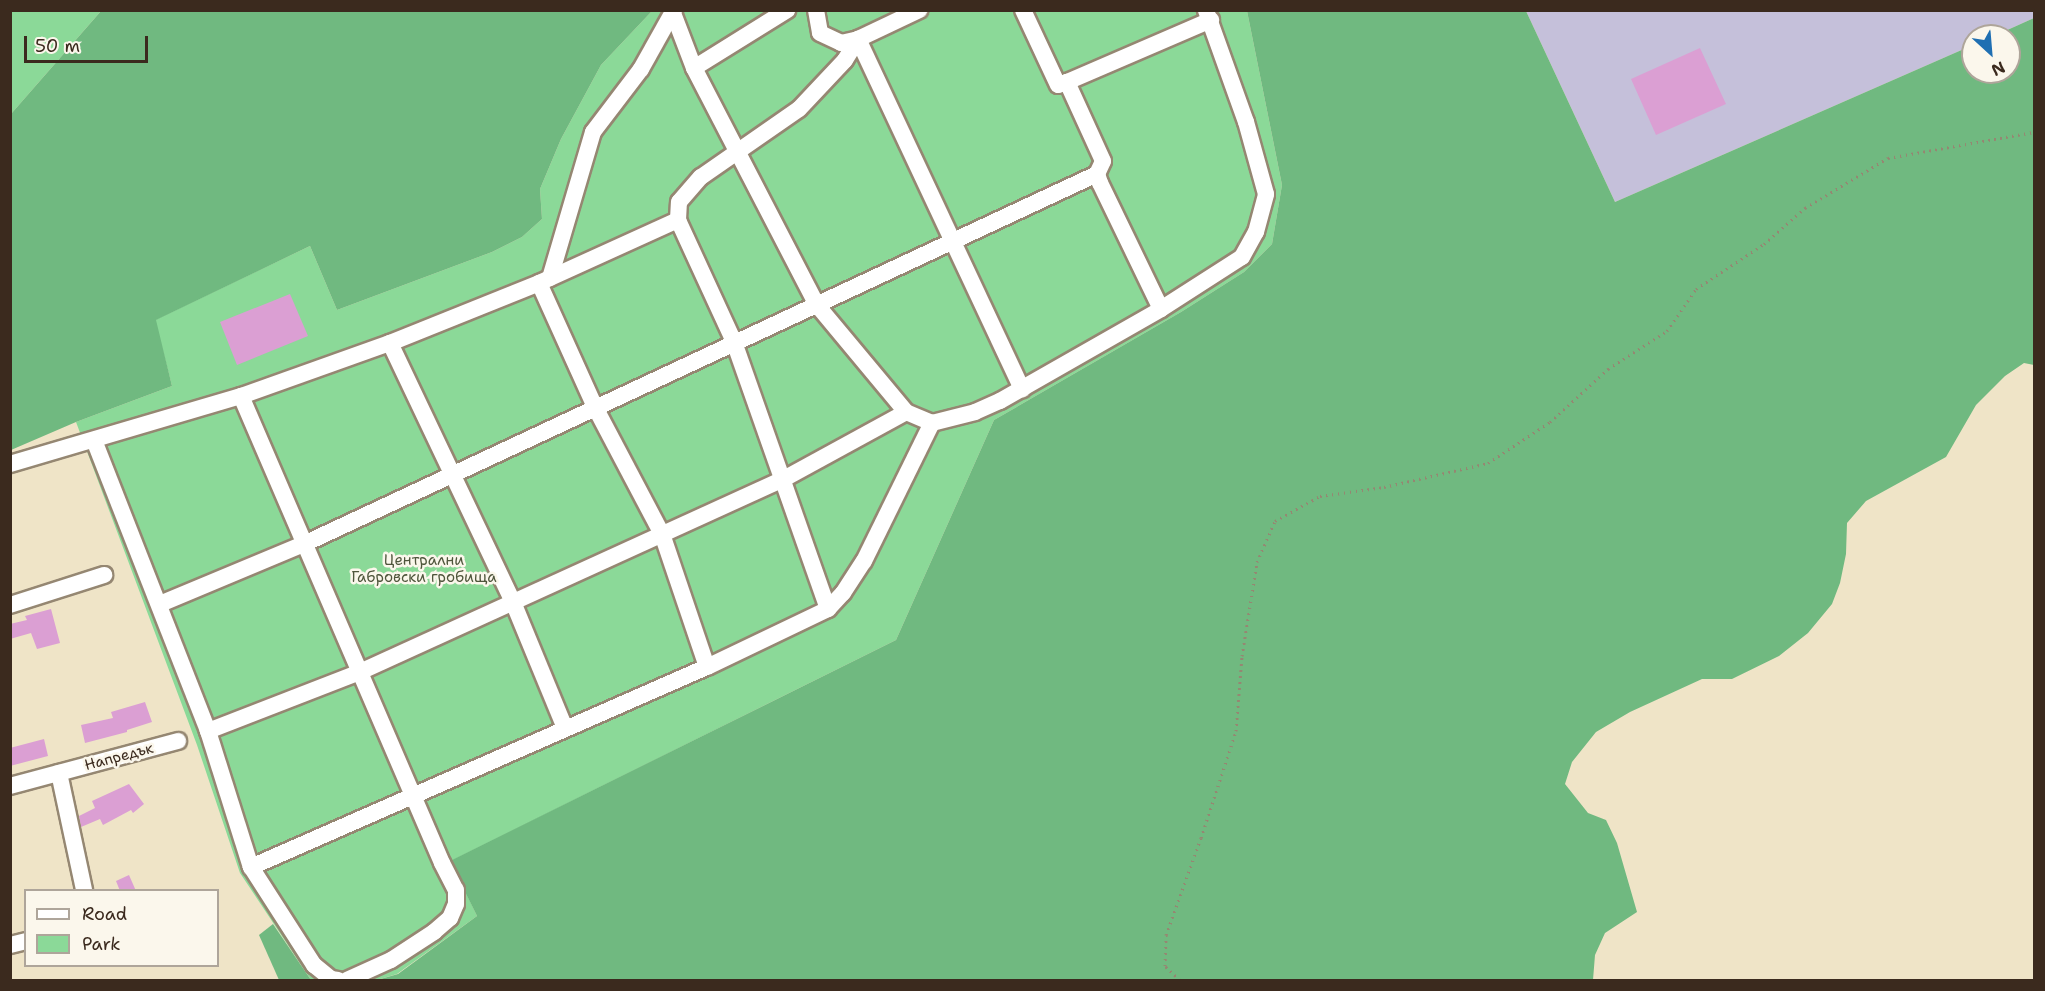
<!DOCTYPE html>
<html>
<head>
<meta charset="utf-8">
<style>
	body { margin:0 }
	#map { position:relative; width:2045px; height:991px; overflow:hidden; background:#efe4c7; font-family:"Shantell Sans",sans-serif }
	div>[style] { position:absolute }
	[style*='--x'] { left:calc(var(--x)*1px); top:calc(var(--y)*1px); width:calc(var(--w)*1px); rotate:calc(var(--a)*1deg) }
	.industrial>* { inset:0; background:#c5c0da }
	.green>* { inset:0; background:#8bd998 }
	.forest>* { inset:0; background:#70b980 }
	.building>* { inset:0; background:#db9fd3 }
	.path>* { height:3px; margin-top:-1.5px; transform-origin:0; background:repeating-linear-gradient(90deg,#958772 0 1.5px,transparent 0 6px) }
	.roads { filter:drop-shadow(2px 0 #958772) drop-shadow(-2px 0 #958772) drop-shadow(0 2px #958772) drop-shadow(0 -2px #958772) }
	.minor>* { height:16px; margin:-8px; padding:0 8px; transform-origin:8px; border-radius:8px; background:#fff }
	span { translate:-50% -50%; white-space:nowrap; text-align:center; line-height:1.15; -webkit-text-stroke:5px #fbf7ec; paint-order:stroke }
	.park-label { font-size:15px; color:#4f563c }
	.street-label { font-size:15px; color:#3b2a1e }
	.frame { position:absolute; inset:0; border:12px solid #3b2a1e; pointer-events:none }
	.legend { position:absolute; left:24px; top:889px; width:195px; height:78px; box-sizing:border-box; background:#fbf7ec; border:2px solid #aea59a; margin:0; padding:8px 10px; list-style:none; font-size:18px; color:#3b2a1e }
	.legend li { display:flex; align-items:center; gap:12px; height:30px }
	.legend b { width:30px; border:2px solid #aea59a }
	.north { position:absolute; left:1961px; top:24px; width:60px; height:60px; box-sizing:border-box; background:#fbf7ec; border:2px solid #aea59a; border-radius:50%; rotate:154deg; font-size:16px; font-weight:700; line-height:24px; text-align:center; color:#3b2a1e }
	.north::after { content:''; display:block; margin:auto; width:21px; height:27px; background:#1f6fb2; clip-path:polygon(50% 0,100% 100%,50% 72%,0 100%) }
	.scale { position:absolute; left:24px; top:36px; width:124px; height:27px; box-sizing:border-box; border:3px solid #3b2a1e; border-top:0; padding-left:8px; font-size:18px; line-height:21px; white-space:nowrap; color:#3b2a1e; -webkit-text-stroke:4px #fbf7ec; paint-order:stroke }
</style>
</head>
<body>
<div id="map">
	<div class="industrial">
		<i style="clip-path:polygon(2034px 10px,2034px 18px,1994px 36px,1973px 36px,1973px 45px,1615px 202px,1526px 11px)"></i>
	</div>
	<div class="green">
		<i style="clip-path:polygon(11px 11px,101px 11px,11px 114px)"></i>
		<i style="clip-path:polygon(652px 11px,1247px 11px,1282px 185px,1272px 244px,1244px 272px,1181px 312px,994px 420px,896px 640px,451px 861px,477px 916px,397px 974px,377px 980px,311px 980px,240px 873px,197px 745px,76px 422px,172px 386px,155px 320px,310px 246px,337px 310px,492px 252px,522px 237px,542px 219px,540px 189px,561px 139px,601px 65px)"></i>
	</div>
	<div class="forest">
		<i style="clip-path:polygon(101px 11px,101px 10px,652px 11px,601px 65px,561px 139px,540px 189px,542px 219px,522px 237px,492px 252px,337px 310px,310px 246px,156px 320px,172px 386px,76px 422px,11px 450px,11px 114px)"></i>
		<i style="clip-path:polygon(1247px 11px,1526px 11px,1615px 202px,1973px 45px,1973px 72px,2009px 72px,2009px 36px,1994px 36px,2034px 18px,2034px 365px,2024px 363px,2005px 376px,1976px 405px,1946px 457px,1866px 501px,1847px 523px,1846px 554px,1840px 583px,1832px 604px,1808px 633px,1779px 656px,1732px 679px,1702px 679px,1630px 712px,1596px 732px,1572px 762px,1565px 784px,1588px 813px,1606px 820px,1617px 843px,1637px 912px,1605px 933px,1595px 955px,1593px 980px,377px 980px,398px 974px,477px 916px,450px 861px,896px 640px,994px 420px,1181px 312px,1244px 272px,1272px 244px,1282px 185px)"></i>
		<i style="clip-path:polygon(273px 924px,311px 980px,279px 980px,259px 935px)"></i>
	</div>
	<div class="building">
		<i style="clip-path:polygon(1700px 48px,1726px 104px,1656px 135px,1631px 79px)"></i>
		<i style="clip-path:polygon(290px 294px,308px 336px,237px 365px,220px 322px)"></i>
		<i style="clip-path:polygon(51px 609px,60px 643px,37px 649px,31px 633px,10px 639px,10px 624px,27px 620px,25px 616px)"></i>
		<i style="clip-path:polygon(145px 702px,152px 722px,127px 730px,127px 732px,85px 743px,81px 725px,113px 718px,111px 712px)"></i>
		<i style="clip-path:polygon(44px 739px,48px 756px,10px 766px,10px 748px)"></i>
		<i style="clip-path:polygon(129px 784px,144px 804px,133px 813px,131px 810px,103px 825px,100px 819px,81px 827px,79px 816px,95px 808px,92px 801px)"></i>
		<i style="clip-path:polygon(129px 875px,136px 891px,120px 891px,116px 881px)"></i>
	</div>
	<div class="path">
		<i style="--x:1180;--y:980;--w:21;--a:-137"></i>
		<i style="--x:1165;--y:966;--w:31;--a:-88"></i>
		<i style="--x:1166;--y:935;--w:103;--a:-70.2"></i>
		<i style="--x:1201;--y:838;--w:113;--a:-71.9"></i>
		<i style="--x:1236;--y:731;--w:75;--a:-85.4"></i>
		<i style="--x:1242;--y:656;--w:95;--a:-80.9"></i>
		<i style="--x:1257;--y:562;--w:45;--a:-66.3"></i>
		<i style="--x:1275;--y:521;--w:51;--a:-29.1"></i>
		<i style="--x:1320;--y:496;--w:65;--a:-8"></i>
		<i style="--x:1384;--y:487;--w:107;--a:-13"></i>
		<i style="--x:1488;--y:463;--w:74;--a:-33.5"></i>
		<i style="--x:1550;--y:422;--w:79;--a:-42.4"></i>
		<i style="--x:1608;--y:369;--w:70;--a:-32.8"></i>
		<i style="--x:1667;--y:331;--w:51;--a:-55.4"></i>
		<i style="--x:1696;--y:289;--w:82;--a:-33.5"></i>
		<i style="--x:1764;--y:244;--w:55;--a:-41.3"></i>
		<i style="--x:1805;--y:208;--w:97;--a:-31.1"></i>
		<i style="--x:1888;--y:158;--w:148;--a:-10.1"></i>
	</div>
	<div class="roads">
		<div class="minor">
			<i style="--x:816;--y:10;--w:23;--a:80"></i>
			<i style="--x:820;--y:33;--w:23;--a:25"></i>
			<i style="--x:841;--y:43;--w:17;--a:-13"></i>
			<i style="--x:858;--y:39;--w:387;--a:64.9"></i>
			<i style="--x:673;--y:13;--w:59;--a:69.1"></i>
			<i style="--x:694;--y:68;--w:267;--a:62.6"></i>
			<i style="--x:817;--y:305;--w:139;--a:50.2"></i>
			<i style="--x:906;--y:412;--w:28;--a:23"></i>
			<i style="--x:932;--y:423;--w:44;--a:-14.3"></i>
			<i style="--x:975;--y:412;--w:27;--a:-24"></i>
			<i style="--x:1000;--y:401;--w:185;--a:-29.7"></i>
			<i style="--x:1161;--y:309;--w:140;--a:-115.8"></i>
			<i style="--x:1100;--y:183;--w:9;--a:-108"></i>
			<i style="--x:1097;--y:174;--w:14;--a:-65"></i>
			<i style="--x:1103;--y:161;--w:87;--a:-114.5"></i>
			<i style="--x:1067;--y:82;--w:9;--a:162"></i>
			<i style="--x:1058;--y:85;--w:83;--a:-115"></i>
			<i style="--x:694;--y:68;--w:110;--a:-31.9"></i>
			<i style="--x:1067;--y:82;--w:157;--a:-23.3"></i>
			<i style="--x:678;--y:220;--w:134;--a:65.3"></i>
			<i style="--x:734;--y:342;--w:283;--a:70.6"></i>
			<i style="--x:550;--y:278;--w:152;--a:-73.6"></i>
			<i style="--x:593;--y:132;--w:79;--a:-52.7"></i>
			<i style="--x:641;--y:69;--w:68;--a:-60.8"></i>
			<i style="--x:539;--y:283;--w:136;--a:65.7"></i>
			<i style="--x:595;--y:407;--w:144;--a:62.2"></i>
			<i style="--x:662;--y:534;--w:140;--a:71.3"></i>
			<i style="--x:1161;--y:309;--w:96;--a:-32.7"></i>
			<i style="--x:1242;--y:257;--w:29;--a:-61"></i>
			<i style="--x:1256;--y:232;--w:39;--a:-75"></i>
			<i style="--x:1266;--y:194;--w:75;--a:-105.5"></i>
			<i style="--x:1246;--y:122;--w:119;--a:-109.7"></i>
			<i style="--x:390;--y:343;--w:287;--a:64.6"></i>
			<i style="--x:513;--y:602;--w:136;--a:67.6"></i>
			<i style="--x:241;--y:396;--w:508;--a:66.71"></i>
			<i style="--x:442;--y:863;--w:30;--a:63"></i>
			<i style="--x:456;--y:890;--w:14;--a:90"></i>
			<i style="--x:456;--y:904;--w:15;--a:113"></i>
			<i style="--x:450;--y:918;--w:21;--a:139"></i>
			<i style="--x:434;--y:932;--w:51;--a:146.9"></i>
			<i style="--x:391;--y:960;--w:48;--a:155.6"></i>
			<i style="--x:94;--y:440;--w:313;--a:68.6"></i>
			<i style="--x:208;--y:731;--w:143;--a:72.5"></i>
			<i style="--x:251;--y:867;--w:117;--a:57.3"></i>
			<i style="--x:314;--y:965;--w:22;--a:39"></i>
			<i style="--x:331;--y:979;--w:7;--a:8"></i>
			<i style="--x:10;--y:464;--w:241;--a:-16.4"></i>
			<i style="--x:241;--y:396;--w:158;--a:-19.6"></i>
			<i style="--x:390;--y:343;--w:161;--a:-21.9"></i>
			<i style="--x:539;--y:283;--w:153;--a:-24.4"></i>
			<i style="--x:678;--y:220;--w:18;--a:-87"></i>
			<i style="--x:679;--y:202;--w:33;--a:-49"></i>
			<i style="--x:701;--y:177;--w:119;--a:-34.8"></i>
			<i style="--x:799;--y:109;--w:67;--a:-46.8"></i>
			<i style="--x:845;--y:60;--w:25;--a:-58"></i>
			<i style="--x:858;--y:39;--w:68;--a:-25.4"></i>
			<i style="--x:160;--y:604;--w:158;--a:-22.7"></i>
			<i style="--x:306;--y:543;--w:873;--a:-25.01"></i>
			<i style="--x:10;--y:605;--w:99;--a:-17.7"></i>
			<i style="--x:208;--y:731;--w:163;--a:-21.2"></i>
			<i style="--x:360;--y:672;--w:464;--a:-24.5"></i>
			<i style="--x:782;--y:480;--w:141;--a:-28.7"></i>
			<i style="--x:59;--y:773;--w:120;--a:77.9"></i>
			<i style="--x:10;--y:786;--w:174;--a:-15"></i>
			<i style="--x:251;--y:867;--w:498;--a:-23.7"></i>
			<i style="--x:707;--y:667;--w:134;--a:-25.6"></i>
			<i style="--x:828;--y:609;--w:22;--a:-47"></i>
			<i style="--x:843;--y:593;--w:38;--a:-57"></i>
			<i style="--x:864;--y:561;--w:154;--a:-63.8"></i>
			<i style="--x:10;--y:945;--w:16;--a:-14"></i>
		</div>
	</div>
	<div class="park-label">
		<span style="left:424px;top:569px">Централни<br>Габровски гробища</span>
	</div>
	<div class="street-label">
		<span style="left:119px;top:757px;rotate:-15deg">Напредък</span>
	</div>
	<div class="frame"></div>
	<ul class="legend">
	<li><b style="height:8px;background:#fff"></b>Road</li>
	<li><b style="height:16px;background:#8bd998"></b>Park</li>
	</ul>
	<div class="north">N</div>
	<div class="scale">50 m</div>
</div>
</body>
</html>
